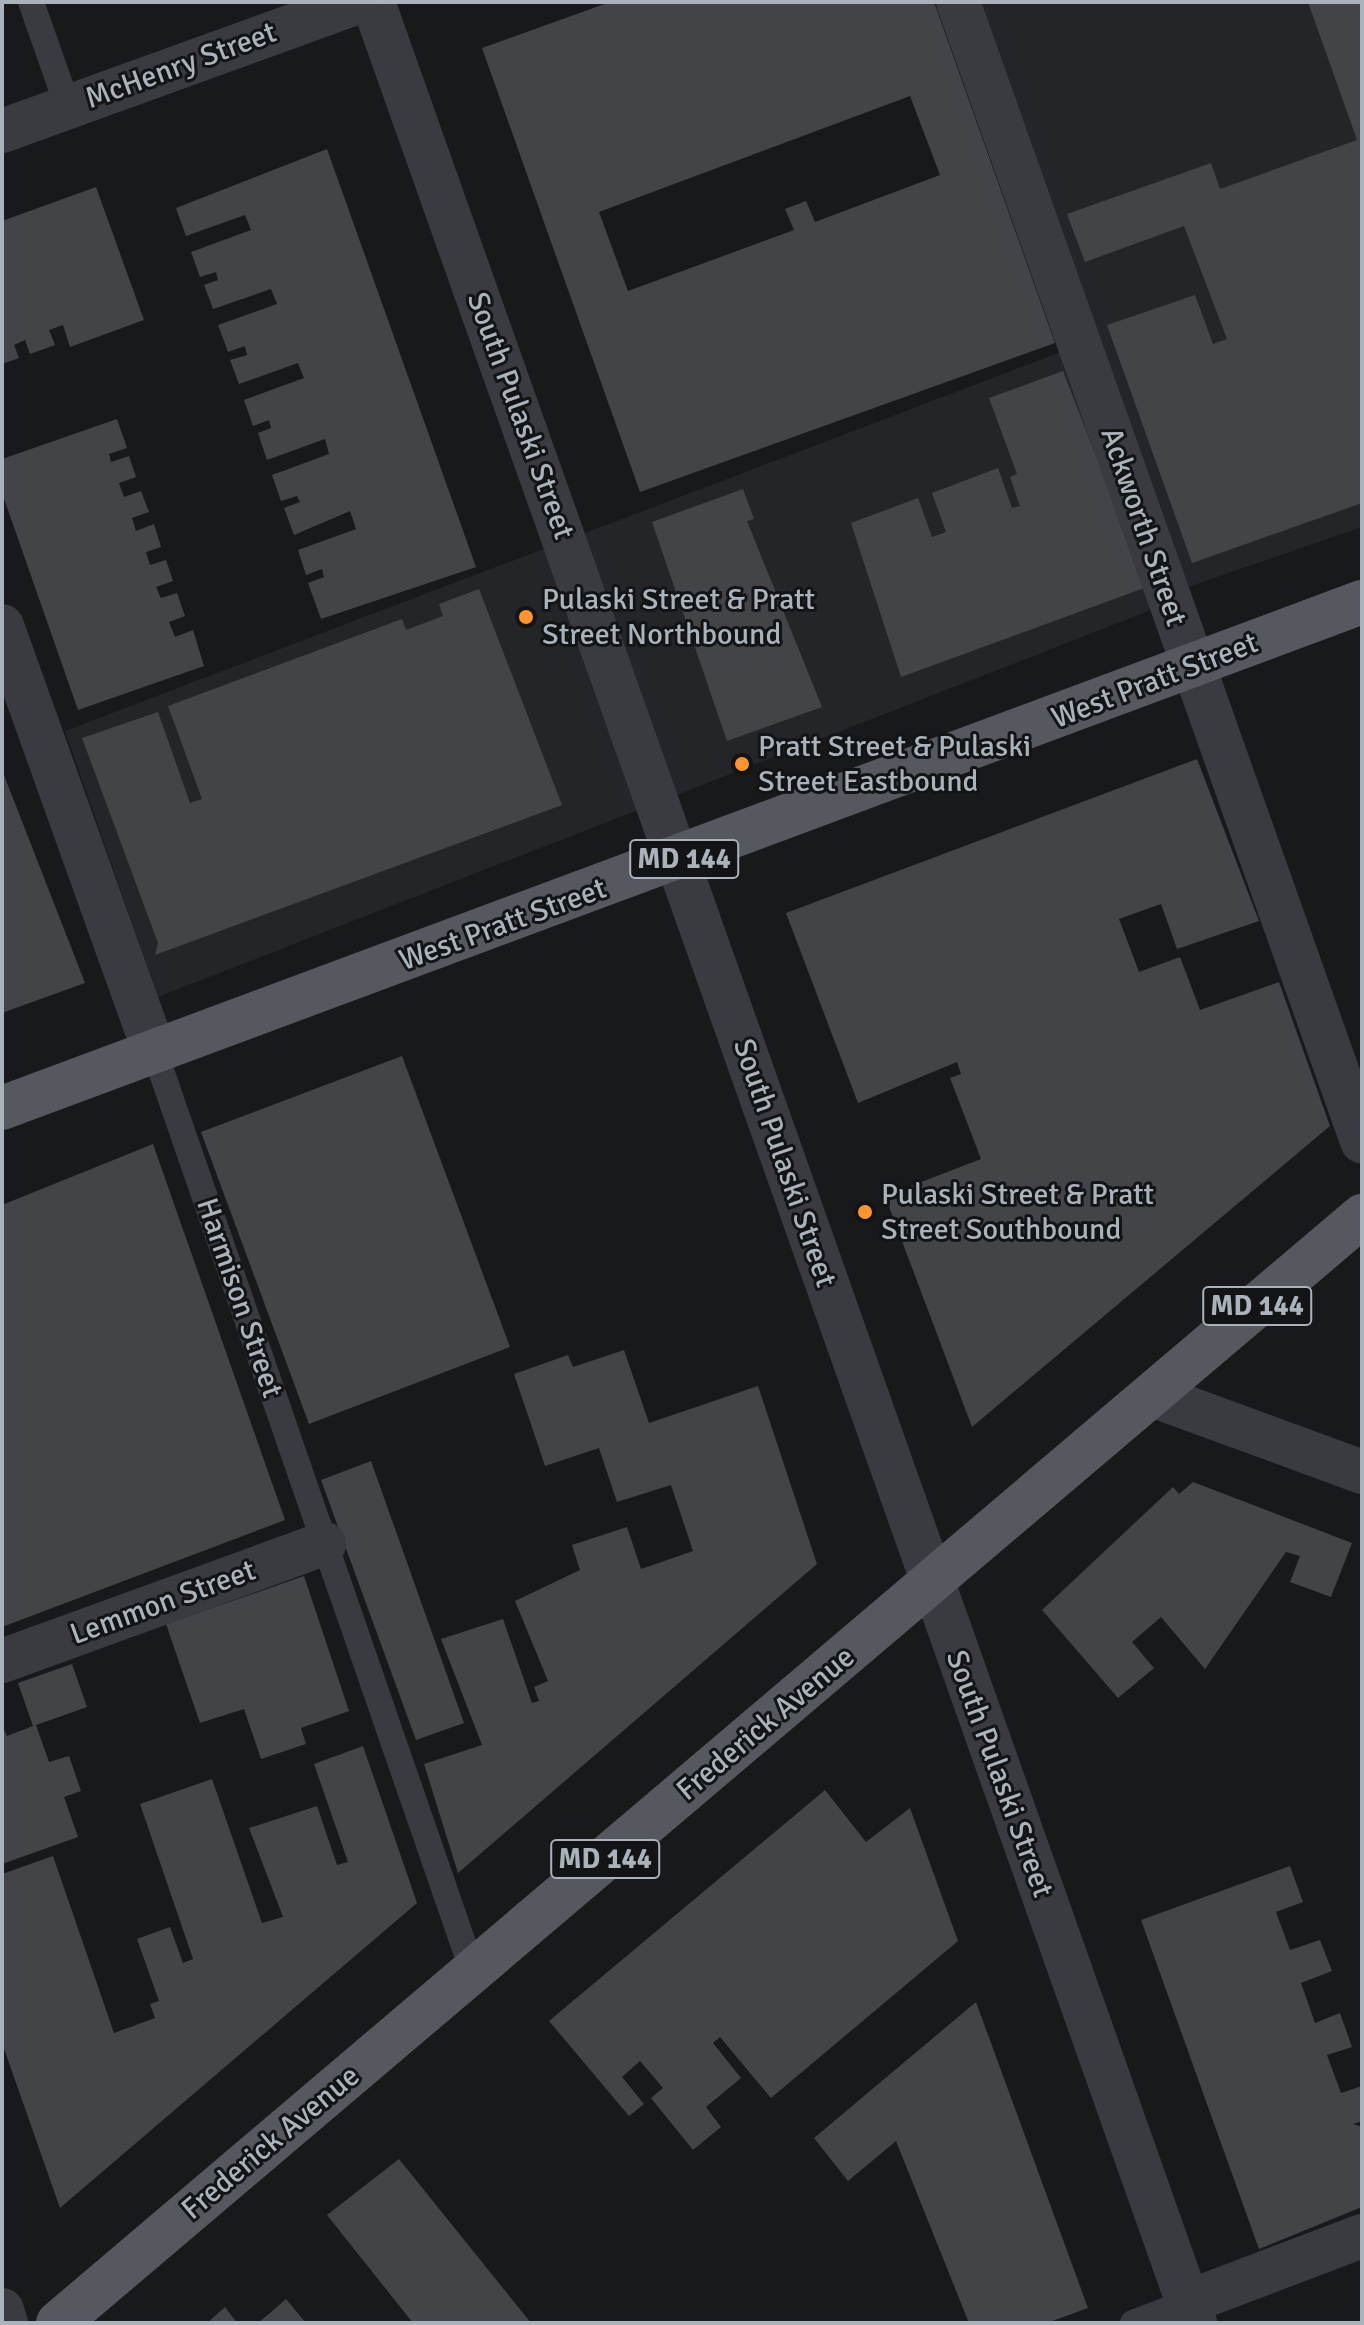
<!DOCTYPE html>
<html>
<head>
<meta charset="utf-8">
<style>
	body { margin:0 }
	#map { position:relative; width:1364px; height:2325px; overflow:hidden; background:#18191b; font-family:Signika,sans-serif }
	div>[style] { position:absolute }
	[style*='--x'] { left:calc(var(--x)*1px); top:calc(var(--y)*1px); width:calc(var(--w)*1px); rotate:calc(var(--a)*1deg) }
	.built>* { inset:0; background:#242528 }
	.building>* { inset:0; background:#424448 }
	.service>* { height:26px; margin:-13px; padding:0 13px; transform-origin:13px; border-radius:13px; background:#393b40 }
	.minor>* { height:44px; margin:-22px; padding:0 22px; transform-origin:22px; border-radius:22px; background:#393b40 }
	.tertiary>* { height:44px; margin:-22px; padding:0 22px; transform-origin:22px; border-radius:22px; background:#393b40 }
	.primary>* { height:44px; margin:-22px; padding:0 22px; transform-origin:22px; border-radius:22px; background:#55595f }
	.dots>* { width:22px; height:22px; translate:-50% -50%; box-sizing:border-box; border:4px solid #131416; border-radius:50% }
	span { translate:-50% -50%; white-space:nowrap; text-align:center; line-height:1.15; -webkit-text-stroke:6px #131416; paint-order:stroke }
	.shield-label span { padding:2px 6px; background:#131416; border:2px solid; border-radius:6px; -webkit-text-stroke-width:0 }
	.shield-label { font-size:28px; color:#aab2bb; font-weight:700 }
	.street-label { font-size:30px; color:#aab2bb }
	.poi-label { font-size:30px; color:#aab2bb }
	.left { translate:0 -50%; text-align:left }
	.frame { position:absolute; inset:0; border:4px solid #aab2bb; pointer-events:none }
</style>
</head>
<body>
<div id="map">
	<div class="built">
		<i style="clip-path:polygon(981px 2px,1362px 2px,1362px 527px,1188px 587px)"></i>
		<i style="clip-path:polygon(1066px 350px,1159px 607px,158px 997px,65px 731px)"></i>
	</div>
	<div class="building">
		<i style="clip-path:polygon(evenodd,610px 2px,934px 2px,1055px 343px,640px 492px,482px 48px,610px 2px,910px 96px,940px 175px,815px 222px,806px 201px,785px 209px,794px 230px,628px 291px,599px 212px,910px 96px)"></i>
		<i style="clip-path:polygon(1308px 2px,1362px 2px,1362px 503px,1192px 563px,1107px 325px,1195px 295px,1213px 344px,1227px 339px,1184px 226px,1085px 262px,1067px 214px,1211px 163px,1220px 189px,1357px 140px)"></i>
		<i style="clip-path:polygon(327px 149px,476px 567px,321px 619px,308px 583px,324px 577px,322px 569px,306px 575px,298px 550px,356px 529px,350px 511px,294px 535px,284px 508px,300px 502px,297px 496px,281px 501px,272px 475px,329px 454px,325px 439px,267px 460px,258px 433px,271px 428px,269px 420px,253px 426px,244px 400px,304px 378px,298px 363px,239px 384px,230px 360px,247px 355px,245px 346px,228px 352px,218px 325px,277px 304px,271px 289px,213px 309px,204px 285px,218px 280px,216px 272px,200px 277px,191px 252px,251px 230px,245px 215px,186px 236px,176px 208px)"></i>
		<i style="clip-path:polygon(96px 187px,144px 320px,70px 347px,63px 325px,49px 330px,55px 345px,30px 354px,25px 340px,14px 345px,19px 358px,2px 364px,2px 221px)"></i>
		<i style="clip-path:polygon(1063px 371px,1147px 587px,901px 677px,851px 523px,918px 498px,932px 537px,946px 532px,932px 493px,998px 468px,1012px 508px,1020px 506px,1010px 477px,1017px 474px,989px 398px)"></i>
		<i style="clip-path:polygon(117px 419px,127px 448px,109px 454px,111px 462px,129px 456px,136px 477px,119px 483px,124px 497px,141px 491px,149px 512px,132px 518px,136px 531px,154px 524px,161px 547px,146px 552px,150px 565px,166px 560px,173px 581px,156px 587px,161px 598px,177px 593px,185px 616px,169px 622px,175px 637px,193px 630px,204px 666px,78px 710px,2px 493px,2px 459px)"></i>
		<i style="clip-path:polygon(743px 489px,754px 519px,747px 521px,822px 707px,727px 741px,652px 522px)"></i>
		<i style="clip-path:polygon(479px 589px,562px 805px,155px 955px,158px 943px,82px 738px,158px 712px,190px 803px,202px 799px,168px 706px,402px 619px,406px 630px,443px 616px,439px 604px)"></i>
		<i style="clip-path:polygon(1197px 759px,1259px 921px,1177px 949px,1161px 904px,1119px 919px,1139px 972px,1180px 957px,1200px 1010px,1279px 982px,1330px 1126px,972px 1427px,885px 1196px,981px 1159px,950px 1078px,961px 1074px,957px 1062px,858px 1103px,786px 913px)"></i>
		<i style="clip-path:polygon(2px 770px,85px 983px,2px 1013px)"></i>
		<i style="clip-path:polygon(402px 1056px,510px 1347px,309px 1424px,201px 1132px)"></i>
		<i style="clip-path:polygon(153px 1144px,285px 1520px,2px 1627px,2px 1205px)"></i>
		<i style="clip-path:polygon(624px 1350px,649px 1423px,758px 1386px,817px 1564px,458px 1873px,424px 1764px,482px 1745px,441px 1639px,503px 1619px,532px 1703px,539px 1701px,534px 1687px,548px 1681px,515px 1601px,580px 1570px,572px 1545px,627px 1527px,641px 1569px,693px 1551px,671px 1485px,617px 1502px,599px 1448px,545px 1466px,514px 1374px,568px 1355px,573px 1367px)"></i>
		<i style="clip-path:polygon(371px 1461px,464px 1723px,416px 1740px,321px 1480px)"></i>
		<i style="clip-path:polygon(1193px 1482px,1352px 1543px,1331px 1597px,1290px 1582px,1300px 1556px,1286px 1552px,1205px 1669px,1161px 1617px,1132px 1642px,1154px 1668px,1118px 1698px,1042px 1610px,1173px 1487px,1179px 1494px)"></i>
		<i style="clip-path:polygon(304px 1576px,349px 1711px,301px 1728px,306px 1744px,261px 1759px,244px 1709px,200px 1723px,166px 1624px)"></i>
		<i style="clip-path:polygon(72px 1664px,87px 1707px,36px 1725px,49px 1762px,69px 1756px,81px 1791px,64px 1797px,78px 1837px,2px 1864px,2px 1725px,7px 1736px,33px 1726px,18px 1683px)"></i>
		<i style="clip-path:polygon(363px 1746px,417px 1903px,60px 2208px,2px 2043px,2px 1874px,53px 1856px,114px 2033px,155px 2018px,150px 2004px,159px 2001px,137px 1939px,170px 1927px,183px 1963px,193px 1959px,140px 1804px,212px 1779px,262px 1923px,283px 1917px,249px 1828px,317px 1806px,337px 1865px,348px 1862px,314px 1764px)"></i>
		<i style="clip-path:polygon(825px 1790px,866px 1842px,910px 1808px,958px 1941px,771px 2098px,720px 2037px,713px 2043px,741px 2078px,706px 2107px,721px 2127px,693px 2150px,651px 2098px,663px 2088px,640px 2061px,622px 2077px,644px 2104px,629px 2116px,549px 2021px)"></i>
		<i style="clip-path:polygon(1290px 1866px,1303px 1902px,1276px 1912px,1290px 1950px,1320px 1940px,1332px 1971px,1301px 1983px,1315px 2023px,1340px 2013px,1352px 2047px,1327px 2055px,1341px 2093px,1362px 2086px,1362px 2121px,1353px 2124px,1362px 2127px,1362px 2207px,1259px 2249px,1141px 1920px)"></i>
		<i style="clip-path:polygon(976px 2002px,1088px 2308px,1047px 2323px,969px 2323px,896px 2141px,848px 2181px,814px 2138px)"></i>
		<i style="clip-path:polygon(399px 2159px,531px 2323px,413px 2323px,327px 2215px)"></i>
		<i style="clip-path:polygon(286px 2299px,306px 2323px,258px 2323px,270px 2313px)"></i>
		<i style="clip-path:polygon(225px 2307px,237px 2323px,207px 2323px)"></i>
	</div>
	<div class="service">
		<i style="--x:31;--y:2;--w:111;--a:70.6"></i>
		<i style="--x:155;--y:1053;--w:972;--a:70.91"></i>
		<i style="--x:1133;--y:2323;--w:59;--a:-20.9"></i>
	</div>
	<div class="minor">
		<i style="--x:373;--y:2;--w:912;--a:70.47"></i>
		<i style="--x:958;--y:2;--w:1209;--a:70.47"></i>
		<i style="--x:2;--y:131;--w:380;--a:-19.9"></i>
		<i style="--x:2;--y:626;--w:454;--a:70.3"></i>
		<i style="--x:1152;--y:1395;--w:224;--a:20.1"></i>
		<i style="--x:2;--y:1661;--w:343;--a:-20"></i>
		<i style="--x:1188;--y:2302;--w:186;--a:-20.8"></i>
		<i style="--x:2;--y:2310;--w:14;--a:73"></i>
	</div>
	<div class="tertiary">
		<i style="--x:678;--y:862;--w:1550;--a:70.51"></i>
	</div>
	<div class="primary">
		<i style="--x:2;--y:1108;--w:1451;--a:-20.41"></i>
		<i style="--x:58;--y:2323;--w:1711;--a:-40.33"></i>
	</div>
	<div class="dots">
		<i style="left:526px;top:617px;background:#fd942e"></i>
		<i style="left:742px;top:764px;background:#fd942e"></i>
		<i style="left:865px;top:1212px;background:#fd942e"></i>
	</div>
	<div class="shield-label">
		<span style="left:684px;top:859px">MD 144</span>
		<span style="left:1257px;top:1306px">MD 144</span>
		<span style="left:605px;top:1859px">MD 144</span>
	</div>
	<div class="street-label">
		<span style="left:181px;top:66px;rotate:-20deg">McHenry Street</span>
		<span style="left:520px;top:416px;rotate:70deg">South Pulaski Street</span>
		<span style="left:1143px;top:527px;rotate:71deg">Ackworth Street</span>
		<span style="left:1155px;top:681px;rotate:-21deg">West Pratt Street</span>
		<span style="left:503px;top:925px;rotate:-20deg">West Pratt Street</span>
		<span style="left:784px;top:1163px;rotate:71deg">South Pulaski Street</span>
		<span style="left:239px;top:1298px;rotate:71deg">Harmison Street</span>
		<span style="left:163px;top:1603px;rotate:-20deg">Lemmon Street</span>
		<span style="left:766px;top:1724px;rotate:-40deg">Frederick Avenue</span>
		<span style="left:999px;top:1774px;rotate:70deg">South Pulaski Street</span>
		<span style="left:271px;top:2143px;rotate:-40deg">Frederick Avenue</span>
	</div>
	<div class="poi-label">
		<span class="left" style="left:542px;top:617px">Pulaski Street &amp; Pratt<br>Street Northbound</span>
		<span class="left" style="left:758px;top:764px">Pratt Street &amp; Pulaski<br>Street Eastbound</span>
		<span class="left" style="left:881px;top:1212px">Pulaski Street &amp; Pratt<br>Street Southbound</span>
	</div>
	<div class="frame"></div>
</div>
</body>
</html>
